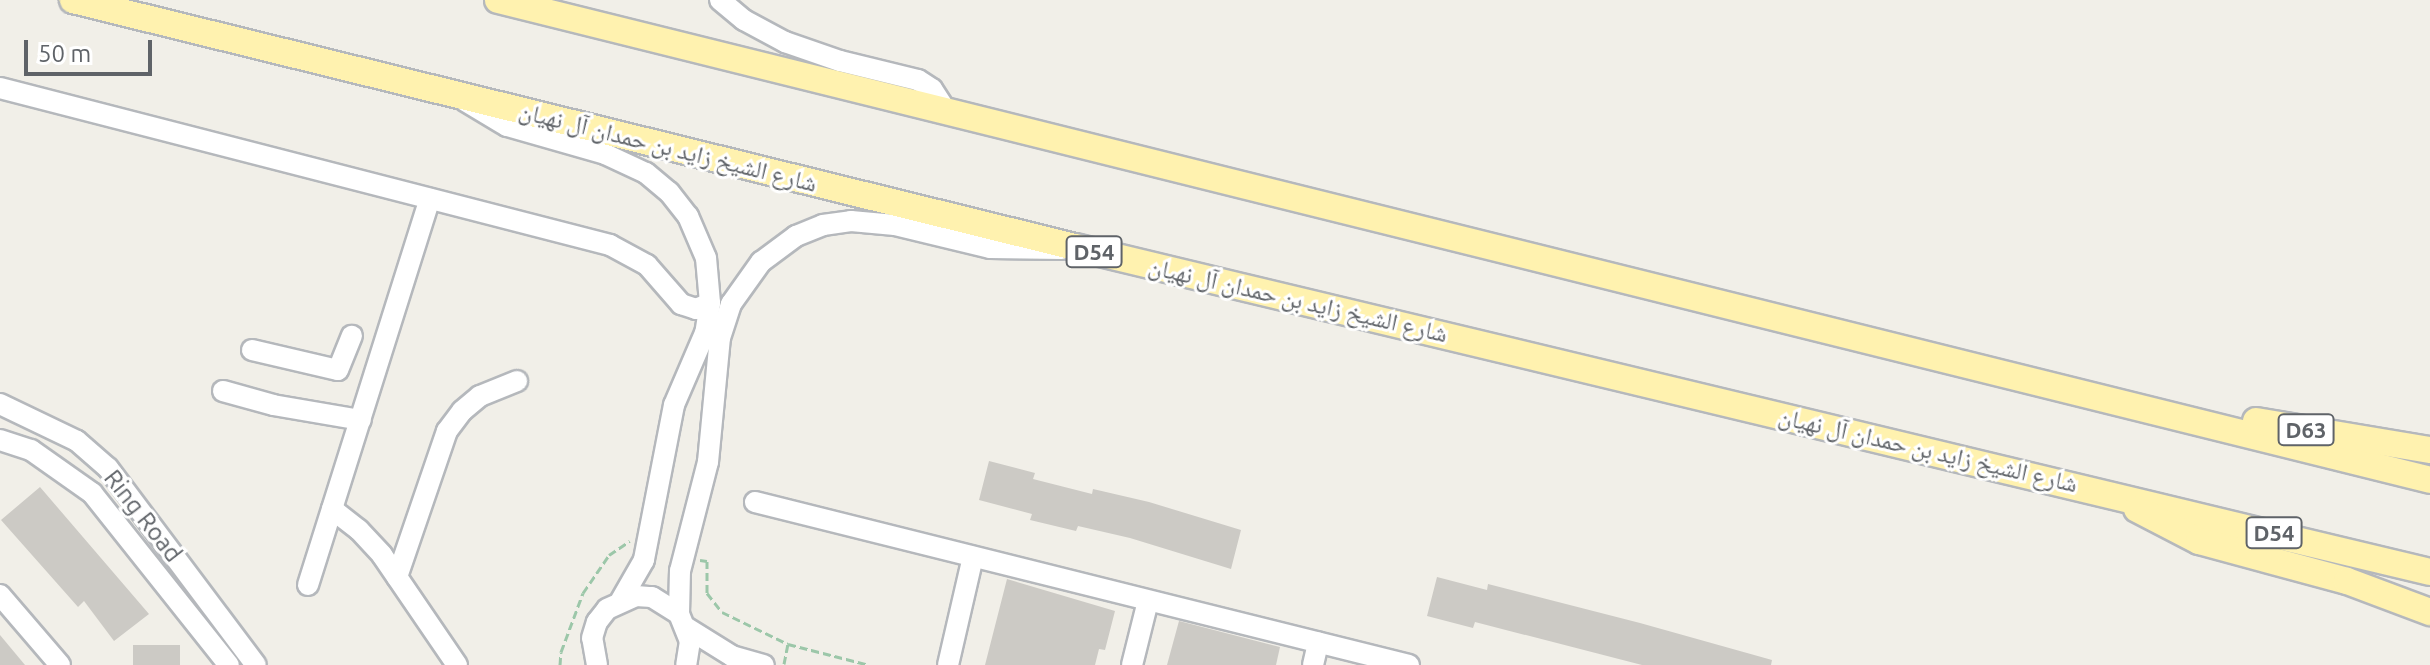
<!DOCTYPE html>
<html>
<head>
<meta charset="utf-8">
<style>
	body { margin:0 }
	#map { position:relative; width:2430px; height:665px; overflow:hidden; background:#f1efe8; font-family:Ubuntu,"Noto Naskh Arabic",sans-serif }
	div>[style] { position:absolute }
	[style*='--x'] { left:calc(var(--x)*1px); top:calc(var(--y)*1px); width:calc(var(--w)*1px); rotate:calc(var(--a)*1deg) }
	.building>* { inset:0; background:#cccac5 }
	.path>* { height:3px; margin-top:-1.5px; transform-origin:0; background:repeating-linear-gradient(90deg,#9cc7a9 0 8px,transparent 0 12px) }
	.roads { filter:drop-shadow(2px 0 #b5b8bc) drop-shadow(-2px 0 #b5b8bc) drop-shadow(0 2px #b5b8bc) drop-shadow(0 -2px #b5b8bc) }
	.minor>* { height:20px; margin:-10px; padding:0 10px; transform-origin:10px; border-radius:10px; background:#fff }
	.major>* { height:26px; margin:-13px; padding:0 13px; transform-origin:13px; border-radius:13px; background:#fff2af }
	span { translate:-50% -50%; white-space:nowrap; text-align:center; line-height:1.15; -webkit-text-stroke:6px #fff; paint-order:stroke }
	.shield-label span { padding:2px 6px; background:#fff; border:2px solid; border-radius:6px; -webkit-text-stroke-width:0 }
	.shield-label { font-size:22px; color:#5f6368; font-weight:700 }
	.street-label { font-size:24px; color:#5f6368 }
	.scale { position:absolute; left:24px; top:40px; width:128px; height:36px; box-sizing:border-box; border:4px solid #5f6368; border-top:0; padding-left:10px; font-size:24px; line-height:28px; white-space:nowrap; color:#5f6368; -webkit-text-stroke:6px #fff; paint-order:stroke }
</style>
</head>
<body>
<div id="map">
	<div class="building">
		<i style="clip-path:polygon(989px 461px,1035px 473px,1033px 479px,1092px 494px,1093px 489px,1149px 502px,1241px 530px,1231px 569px,1130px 538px,1078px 526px,1076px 531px,1030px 520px,1032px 514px,979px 500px)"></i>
		<i style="clip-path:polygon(40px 487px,149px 614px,114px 641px,84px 601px,78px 607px,1px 520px)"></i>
		<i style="clip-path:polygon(1437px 577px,1487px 590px,1488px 584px,1640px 623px,1772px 660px,1771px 665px,1642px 665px,1475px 622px,1473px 628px,1427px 616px)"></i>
		<i style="clip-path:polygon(1007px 579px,1115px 611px,1105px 650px,1099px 649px,1095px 665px,985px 665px)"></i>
		<i style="clip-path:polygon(1179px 621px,1280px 647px,1276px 665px,1167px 665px)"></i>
		<i style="clip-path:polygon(0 635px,25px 665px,0 665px)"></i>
		<i style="clip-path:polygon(133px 645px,180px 645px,180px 665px,133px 665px)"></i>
	</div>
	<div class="path">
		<i style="--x:700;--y:560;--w:7;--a:8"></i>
		<i style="--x:707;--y:561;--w:32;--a:90"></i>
		<i style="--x:707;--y:593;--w:24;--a:52"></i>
		<i style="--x:722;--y:612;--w:73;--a:25.9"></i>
		<i style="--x:788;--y:644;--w:84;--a:14.5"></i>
		<i style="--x:784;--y:664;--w:20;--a:-79"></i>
		<i style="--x:560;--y:665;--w:13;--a:-86"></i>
		<i style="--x:561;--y:652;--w:63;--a:-69.6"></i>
		<i style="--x:583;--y:593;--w:46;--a:-55.6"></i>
		<i style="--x:609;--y:555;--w:25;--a:-34"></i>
	</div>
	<div class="roads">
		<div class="minor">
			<i style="--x:720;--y:0;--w:31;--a:40"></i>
			<i style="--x:744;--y:20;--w:47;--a:28.2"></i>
			<i style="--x:785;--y:42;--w:58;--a:19.1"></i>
			<i style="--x:840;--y:61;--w:80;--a:13.7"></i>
			<i style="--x:918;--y:80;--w:17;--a:33"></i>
			<i style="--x:932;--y:89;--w:27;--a:57"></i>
			<i style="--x:0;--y:88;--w:630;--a:14.43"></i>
			<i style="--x:610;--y:245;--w:42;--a:28.4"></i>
			<i style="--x:647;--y:265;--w:52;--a:48.9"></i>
			<i style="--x:681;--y:304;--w:16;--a:18"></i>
			<i style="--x:696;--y:309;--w:15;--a:-23"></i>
			<i style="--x:465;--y:101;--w:49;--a:30.8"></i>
			<i style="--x:507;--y:126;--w:102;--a:15.9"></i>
			<i style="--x:605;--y:154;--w:45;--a:24.9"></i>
			<i style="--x:646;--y:173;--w:30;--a:40"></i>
			<i style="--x:669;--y:192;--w:31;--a:52"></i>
			<i style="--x:688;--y:216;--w:46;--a:66.8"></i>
			<i style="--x:706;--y:258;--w:45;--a:84.9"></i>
			<i style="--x:710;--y:303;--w:30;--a:99"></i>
			<i style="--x:705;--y:333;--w:78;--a:113.3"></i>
			<i style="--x:674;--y:405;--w:158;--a:101"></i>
			<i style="--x:644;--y:560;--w:46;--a:119.9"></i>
			<i style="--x:252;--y:350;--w:88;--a:13.1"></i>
			<i style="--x:338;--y:370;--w:37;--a:-68"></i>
			<i style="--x:223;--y:391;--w:52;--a:15.6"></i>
			<i style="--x:273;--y:405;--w:89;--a:9.7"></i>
			<i style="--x:0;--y:404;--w:85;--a:25.7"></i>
			<i style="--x:77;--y:441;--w:41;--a:41.1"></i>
			<i style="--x:108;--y:468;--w:246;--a:53.1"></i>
			<i style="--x:0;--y:440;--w:33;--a:18"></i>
			<i style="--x:31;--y:450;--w:75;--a:35.2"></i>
			<i style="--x:92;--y:493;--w:220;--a:51.5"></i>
			<i style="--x:755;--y:502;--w:674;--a:14"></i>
			<i style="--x:332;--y:509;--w:34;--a:38"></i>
			<i style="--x:359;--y:530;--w:34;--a:47"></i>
			<i style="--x:382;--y:555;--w:133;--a:55.7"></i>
			<i style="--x:397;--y:577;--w:154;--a:-71.1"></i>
			<i style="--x:447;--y:431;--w:25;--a:-53"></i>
			<i style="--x:462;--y:411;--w:23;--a:-40"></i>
			<i style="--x:480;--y:396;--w:40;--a:-22"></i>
			<i style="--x:308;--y:585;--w:405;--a:-72.5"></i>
			<i style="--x:0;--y:595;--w:92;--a:49.4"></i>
			<i style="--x:679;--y:614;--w:43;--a:-88.7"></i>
			<i style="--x:680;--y:571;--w:113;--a:-75.6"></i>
			<i style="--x:708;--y:462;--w:125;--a:-84.5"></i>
			<i style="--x:720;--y:338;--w:36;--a:-72"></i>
			<i style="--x:731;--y:304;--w:52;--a:-54.5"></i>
			<i style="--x:761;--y:262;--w:44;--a:-36.6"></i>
			<i style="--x:796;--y:236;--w:29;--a:-22"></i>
			<i style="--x:823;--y:225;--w:28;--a:-8"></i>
			<i style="--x:851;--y:221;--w:44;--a:5.2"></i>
			<i style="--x:895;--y:225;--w:98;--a:13.6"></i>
			<i style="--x:990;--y:248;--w:72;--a:0.8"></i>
			<i style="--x:687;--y:628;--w:53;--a:31.9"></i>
			<i style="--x:732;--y:656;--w:33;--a:16"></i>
			<i style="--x:597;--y:665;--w:27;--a:-100"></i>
			<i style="--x:592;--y:638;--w:17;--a:-73"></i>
			<i style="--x:597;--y:622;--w:16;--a:-52"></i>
			<i style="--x:607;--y:609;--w:32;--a:-24"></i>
			<i style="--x:636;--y:596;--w:16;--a:4"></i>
			<i style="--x:652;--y:597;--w:32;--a:32"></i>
			<i style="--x:679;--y:614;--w:29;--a:68"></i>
			<i style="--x:690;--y:641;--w:24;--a:99"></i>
			<i style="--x:948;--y:665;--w:111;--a:-77"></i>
			<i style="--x:1132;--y:665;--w:66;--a:-76"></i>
			<i style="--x:1313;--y:665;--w:23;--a:-77"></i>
		</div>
		<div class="major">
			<i style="--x:73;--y:0;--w:1032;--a:13.85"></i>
			<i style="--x:1075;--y:247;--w:1393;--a:13.49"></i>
			<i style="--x:498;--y:0;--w:1991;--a:13.95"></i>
			<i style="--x:2256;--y:421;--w:176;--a:9.5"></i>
			<i style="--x:2137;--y:509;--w:70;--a:27.3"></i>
			<i style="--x:2199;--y:541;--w:153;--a:15.1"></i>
			<i style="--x:2347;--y:581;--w:89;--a:20.5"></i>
		</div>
	</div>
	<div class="shield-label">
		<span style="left:1094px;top:252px">D54</span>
		<span style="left:2306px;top:430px">D63</span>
		<span style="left:2274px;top:533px">D54</span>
	</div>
	<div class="street-label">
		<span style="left:668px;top:147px;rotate:14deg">شارع الشيخ زايد بن حمدان آل نهيان</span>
		<span style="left:1298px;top:300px;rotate:13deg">شارع الشيخ زايد بن حمدان آل نهيان</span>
		<span style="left:1928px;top:450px;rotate:13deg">شارع الشيخ زايد بن حمدان آل نهيان</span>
		<span style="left:143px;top:516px;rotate:52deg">Ring Road</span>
	</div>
	<div class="scale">50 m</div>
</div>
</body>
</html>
